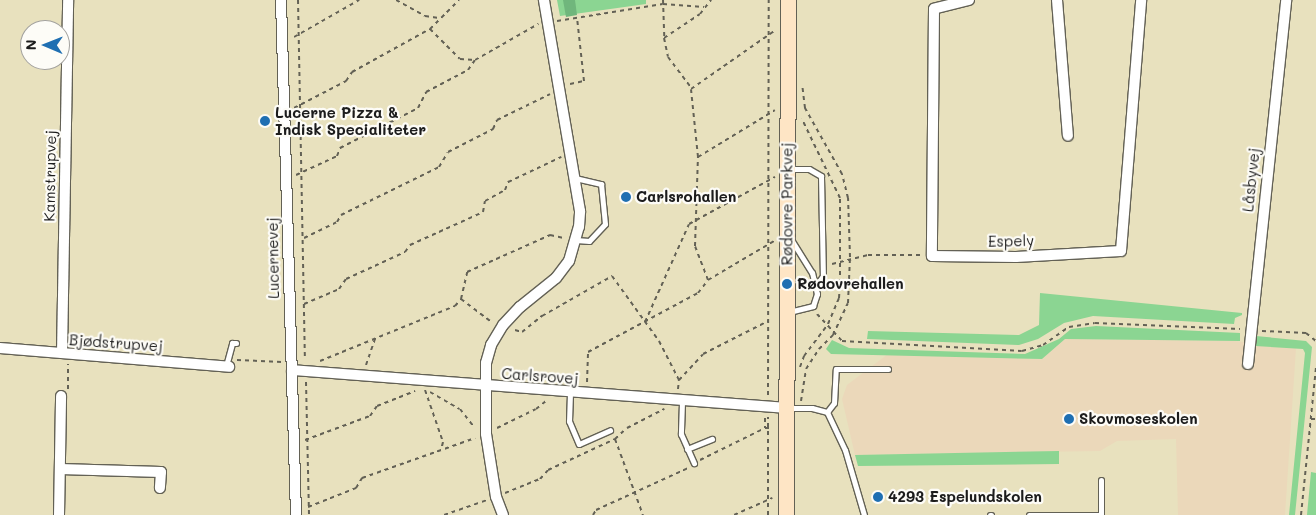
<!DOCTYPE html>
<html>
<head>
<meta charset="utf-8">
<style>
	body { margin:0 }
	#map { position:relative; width:1316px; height:515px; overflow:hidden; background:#e8e1be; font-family:Mali,sans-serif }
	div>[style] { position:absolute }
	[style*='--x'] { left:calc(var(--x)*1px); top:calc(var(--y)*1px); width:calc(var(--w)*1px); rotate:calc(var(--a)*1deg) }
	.built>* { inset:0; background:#ebd8ba }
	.green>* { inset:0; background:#8bd592 }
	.forest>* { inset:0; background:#70b67c }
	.path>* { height:2px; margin-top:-1px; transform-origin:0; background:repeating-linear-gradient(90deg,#636155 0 4px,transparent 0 8px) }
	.roads { filter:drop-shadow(1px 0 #636155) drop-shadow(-1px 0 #636155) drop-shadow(0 1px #636155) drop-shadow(0 -1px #636155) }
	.lane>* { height:5px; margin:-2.5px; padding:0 2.5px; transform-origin:2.5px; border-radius:2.5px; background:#fff }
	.street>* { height:10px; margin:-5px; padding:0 5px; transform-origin:5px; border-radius:5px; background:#fff }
	.secondary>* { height:15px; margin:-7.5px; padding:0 7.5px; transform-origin:7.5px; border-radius:7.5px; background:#fee5c5 }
	.dots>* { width:14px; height:14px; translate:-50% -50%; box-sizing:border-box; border:2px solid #fdfcf7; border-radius:50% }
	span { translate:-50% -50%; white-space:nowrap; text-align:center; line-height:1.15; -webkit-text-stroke:4.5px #fdfcf7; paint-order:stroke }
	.poi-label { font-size:15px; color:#1c1c1c; font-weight:700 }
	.left { translate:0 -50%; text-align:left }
	.street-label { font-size:15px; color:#1c1c1c }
	.north { position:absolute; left:20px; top:20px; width:50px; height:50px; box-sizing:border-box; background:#fdfcf7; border:1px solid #a3a29f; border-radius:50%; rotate:271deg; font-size:14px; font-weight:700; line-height:20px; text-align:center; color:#1c1c1c }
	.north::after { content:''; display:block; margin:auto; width:18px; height:22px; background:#1f6fb2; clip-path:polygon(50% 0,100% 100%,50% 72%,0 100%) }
</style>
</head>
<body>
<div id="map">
	<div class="built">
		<i style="clip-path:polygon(1065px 339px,1234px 341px,1296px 348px,1285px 515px,1178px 515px,1176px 439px,1117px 441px,1100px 451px,855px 455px,842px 399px,847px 385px,888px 354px,1042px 359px)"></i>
	</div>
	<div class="green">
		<i style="clip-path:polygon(557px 0,646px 0,646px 4px,560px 16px)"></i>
		<i style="clip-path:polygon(1040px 293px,1242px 313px,1242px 315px,1235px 318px,1234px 324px,1093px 316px,1064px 323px,1038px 339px,1019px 345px,867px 339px,868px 331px,1019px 335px,1039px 325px)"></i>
		<i style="clip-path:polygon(1096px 326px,1240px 333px,1240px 341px,1065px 339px,1042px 359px,831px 354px,826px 349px,832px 340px,849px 348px,1025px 354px,1059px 339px,1071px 329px)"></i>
		<i style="clip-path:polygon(1256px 336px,1306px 341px,1312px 347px,1295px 515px,1289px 515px,1305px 353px,1303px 349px,1255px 346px)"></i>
		<i style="clip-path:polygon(1059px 451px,1059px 464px,858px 466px,855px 455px)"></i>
		<i style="clip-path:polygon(1311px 472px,1316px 473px,1316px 515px,1307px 515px)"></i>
	</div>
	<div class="forest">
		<i style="clip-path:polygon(563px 0,575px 0,577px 15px,566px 17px)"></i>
	</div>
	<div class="path">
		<i style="--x:298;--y:0;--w:360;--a:88.9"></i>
		<i style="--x:396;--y:0;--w:33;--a:29"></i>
		<i style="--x:425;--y:16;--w:14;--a:8"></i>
		<i style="--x:663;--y:0;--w:38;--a:88"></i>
		<i style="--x:664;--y:38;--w:43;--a:-33.7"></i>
		<i style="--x:700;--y:14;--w:18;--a:-52"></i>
		<i style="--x:557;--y:21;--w:107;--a:-9.1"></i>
		<i style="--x:663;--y:4;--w:41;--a:4.2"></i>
		<i style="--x:430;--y:29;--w:42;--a:45"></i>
		<i style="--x:460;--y:59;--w:15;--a:4"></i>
		<i style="--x:294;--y:37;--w:75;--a:-29.6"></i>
		<i style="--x:664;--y:38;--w:19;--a:78"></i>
		<i style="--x:668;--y:57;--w:39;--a:53"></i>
		<i style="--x:570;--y:84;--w:14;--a:-12"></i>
		<i style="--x:584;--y:81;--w:63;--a:-96.3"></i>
		<i style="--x:294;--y:108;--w:59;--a:-27.4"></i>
		<i style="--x:346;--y:81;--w:11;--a:-56"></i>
		<i style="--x:352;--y:72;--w:89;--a:-28.9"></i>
		<i style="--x:430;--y:29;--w:41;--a:-45"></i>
		<i style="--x:698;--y:157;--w:90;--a:-31.4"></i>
		<i style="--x:296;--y:175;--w:45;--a:-24.9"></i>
		<i style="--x:337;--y:156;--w:9;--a:-69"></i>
		<i style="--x:340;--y:148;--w:88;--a:-27.1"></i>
		<i style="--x:418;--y:108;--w:18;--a:-63"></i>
		<i style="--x:426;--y:92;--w:47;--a:-27.6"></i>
		<i style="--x:468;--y:70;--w:12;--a:-55"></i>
		<i style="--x:475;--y:60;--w:73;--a:-29.7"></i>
		<i style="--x:304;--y:238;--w:37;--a:-26"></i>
		<i style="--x:337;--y:222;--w:8;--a:-60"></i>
		<i style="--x:341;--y:215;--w:109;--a:-26.1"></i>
		<i style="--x:439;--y:167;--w:17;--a:-59"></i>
		<i style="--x:448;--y:152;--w:51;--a:-27.1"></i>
		<i style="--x:493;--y:129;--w:10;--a:-66"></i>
		<i style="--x:497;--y:120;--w:59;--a:-26.1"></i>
		<i style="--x:832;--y:264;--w:37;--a:-14"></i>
		<i style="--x:868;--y:255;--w:55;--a:0"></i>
		<i style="--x:708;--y:280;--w:36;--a:-111"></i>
		<i style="--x:695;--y:246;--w:89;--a:-88.1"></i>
		<i style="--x:698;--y:157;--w:68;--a:-95.9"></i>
		<i style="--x:691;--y:89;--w:101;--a:-34.9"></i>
		<i style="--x:461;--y:299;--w:38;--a:37"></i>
		<i style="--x:304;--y:304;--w:38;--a:-23"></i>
		<i style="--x:339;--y:289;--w:12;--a:-55"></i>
		<i style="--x:346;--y:279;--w:65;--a:-24.6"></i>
		<i style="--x:405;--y:252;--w:9;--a:-54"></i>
		<i style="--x:410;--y:245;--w:80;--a:-24.3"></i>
		<i style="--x:483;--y:212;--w:11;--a:-80"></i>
		<i style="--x:485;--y:201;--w:23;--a:-29"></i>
		<i style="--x:505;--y:190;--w:9;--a:-69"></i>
		<i style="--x:508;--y:182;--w:59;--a:-25.3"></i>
		<i style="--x:817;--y:314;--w:37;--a:47"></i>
		<i style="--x:842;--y:341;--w:180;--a:3.2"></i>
		<i style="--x:1022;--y:351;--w:22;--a:-16"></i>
		<i style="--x:1043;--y:345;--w:32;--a:-35"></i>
		<i style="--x:1069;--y:327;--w:26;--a:-9"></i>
		<i style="--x:1095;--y:323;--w:145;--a:2.4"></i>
		<i style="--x:645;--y:322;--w:107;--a:-65.8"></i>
		<i style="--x:689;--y:224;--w:98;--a:-28.7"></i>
		<i style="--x:515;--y:330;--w:7;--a:16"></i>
		<i style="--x:522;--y:332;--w:26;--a:-39"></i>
		<i style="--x:542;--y:316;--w:81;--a:-29.7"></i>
		<i style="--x:612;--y:276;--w:80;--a:54.1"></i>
		<i style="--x:659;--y:341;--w:44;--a:62.9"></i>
		<i style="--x:1262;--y:331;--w:44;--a:2.6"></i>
		<i style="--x:1306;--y:333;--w:13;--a:39"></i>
		<i style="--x:237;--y:360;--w:45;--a:2.5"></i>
		<i style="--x:320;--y:361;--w:146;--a:-22.2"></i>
		<i style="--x:455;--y:306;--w:9;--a:-49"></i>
		<i style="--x:461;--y:299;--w:28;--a:-77"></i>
		<i style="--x:467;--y:272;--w:91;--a:-24"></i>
		<i style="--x:550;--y:235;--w:14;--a:12"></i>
		<i style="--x:366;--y:365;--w:28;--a:-71"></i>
		<i style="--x:800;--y:367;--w:12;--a:-70"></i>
		<i style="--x:804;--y:356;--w:40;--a:-53"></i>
		<i style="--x:828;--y:324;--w:28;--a:-67"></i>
		<i style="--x:839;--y:298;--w:15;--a:-86"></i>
		<i style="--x:840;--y:283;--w:85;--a:-90"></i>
		<i style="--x:840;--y:198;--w:88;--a:-115.7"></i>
		<i style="--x:306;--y:382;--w:133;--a:88.7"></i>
		<i style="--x:587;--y:382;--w:30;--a:-88"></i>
		<i style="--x:588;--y:352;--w:125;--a:-28.2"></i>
		<i style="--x:698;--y:293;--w:16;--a:-52"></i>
		<i style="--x:708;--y:280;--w:77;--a:-30.6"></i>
		<i style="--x:68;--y:389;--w:25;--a:-90"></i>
		<i style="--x:678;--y:389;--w:9;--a:-84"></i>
		<i style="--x:679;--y:380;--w:35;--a:-47"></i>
		<i style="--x:703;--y:354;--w:73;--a:-26.9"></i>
		<i style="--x:425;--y:390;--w:55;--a:70.9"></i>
		<i style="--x:443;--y:442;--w:8;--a:104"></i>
		<i style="--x:430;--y:392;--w:34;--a:30"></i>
		<i style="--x:460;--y:409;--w:23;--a:52"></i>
		<i style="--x:768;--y:395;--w:395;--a:-89.9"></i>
		<i style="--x:801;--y:401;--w:32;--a:-81"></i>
		<i style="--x:806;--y:369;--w:24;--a:-57"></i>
		<i style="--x:819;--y:349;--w:20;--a:-45"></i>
		<i style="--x:833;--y:335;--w:35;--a:-65"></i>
		<i style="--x:848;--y:303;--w:46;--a:-87.5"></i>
		<i style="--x:850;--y:257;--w:59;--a:-91.9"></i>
		<i style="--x:848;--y:198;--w:25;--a:-104"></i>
		<i style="--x:842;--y:174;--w:76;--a:-119.3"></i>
		<i style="--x:805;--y:108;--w:23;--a:-97"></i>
		<i style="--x:765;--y:418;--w:10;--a:90"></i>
		<i style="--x:1311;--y:419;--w:5;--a:0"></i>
		<i style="--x:497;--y:428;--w:43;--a:-26"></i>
		<i style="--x:536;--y:409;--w:14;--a:-39"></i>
		<i style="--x:615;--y:439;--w:81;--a:69.8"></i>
		<i style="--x:305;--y:440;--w:69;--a:-20.3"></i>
		<i style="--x:370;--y:416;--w:12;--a:-55"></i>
		<i style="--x:377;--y:406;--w:41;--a:-21.5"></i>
		<i style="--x:700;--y:460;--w:72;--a:-26.2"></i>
		<i style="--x:765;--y:428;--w:8;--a:0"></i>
		<i style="--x:505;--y:493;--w:38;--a:-22"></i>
		<i style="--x:540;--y:479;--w:12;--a:-48"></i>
		<i style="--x:548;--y:470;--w:74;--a:-24.8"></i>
		<i style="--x:615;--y:439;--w:16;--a:-43"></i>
		<i style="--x:627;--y:428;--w:42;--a:-27.2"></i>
		<i style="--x:308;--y:507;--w:52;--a:-21.6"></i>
		<i style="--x:356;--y:488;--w:12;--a:-59"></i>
		<i style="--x:362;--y:478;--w:120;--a:-19.5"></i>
		<i style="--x:444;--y:515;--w:46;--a:-19.2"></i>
		<i style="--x:593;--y:515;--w:6;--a:-59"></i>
		<i style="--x:596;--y:510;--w:101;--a:-24.5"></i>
		<i style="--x:734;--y:515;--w:42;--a:-24.1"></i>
		<i style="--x:768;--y:515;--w:98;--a:-90"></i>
		<i style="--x:1301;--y:515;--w:149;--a:-84.2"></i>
	</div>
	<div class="roads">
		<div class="lane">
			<i style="--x:789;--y:169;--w:20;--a:0"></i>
			<i style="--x:809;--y:169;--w:14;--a:30"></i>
			<i style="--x:821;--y:176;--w:100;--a:88.9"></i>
			<i style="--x:823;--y:276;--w:10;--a:127"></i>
			<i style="--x:575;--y:178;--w:27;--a:13"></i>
			<i style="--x:601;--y:184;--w:40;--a:84.3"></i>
			<i style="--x:605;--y:224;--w:23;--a:133"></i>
			<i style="--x:589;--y:241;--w:13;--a:-176"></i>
			<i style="--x:789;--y:312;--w:25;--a:-14"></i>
			<i style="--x:813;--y:306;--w:13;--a:-72"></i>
			<i style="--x:817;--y:294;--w:22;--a:-103"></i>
			<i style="--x:812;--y:273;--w:38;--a:-122"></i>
			<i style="--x:226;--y:366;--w:24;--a:-75"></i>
			<i style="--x:232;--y:343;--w:4;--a:0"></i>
			<i style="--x:570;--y:393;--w:28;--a:92"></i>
			<i style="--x:569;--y:421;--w:25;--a:67"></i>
			<i style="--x:579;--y:444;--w:34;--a:-24"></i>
			<i style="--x:682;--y:402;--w:32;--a:92"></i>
			<i style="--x:681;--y:434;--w:32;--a:66"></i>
			<i style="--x:788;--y:408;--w:24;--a:0"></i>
			<i style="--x:812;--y:408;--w:16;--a:15"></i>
			<i style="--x:827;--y:412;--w:42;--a:64.7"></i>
			<i style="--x:845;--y:450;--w:68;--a:73.7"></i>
			<i style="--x:827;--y:412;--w:11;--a:-52"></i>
			<i style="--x:834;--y:403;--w:34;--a:-87"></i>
			<i style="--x:836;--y:369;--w:52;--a:0"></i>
			<i style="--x:687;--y:449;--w:27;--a:-22"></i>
			<i style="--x:1101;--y:514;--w:34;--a:-90"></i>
			<i style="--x:990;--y:515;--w:1;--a:0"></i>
			<i style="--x:1029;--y:515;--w:72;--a:0"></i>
		</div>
		<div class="street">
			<i style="--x:281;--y:0;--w:515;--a:88.33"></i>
			<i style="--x:969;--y:0;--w:36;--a:166"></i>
			<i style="--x:934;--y:9;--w:247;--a:90.5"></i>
			<i style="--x:932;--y:256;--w:84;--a:0.7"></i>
			<i style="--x:1016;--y:257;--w:105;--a:-3.3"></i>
			<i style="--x:1121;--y:251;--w:252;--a:-85.4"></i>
			<i style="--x:1057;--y:0;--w:136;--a:85.4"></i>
			<i style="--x:0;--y:348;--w:230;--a:4.7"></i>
			<i style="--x:62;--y:353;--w:353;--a:-89"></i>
			<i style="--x:1248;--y:364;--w:366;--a:-84"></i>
			<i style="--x:292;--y:370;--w:495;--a:4.4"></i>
			<i style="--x:60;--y:469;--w:101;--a:1.7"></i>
			<i style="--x:161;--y:472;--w:16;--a:94"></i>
			<i style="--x:59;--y:515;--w:119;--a:-89"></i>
			<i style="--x:503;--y:515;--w:19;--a:-111"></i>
			<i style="--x:496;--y:497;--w:64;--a:-99"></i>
			<i style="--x:486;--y:434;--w:71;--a:-90"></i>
			<i style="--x:486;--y:363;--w:19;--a:-74"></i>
			<i style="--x:491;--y:345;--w:23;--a:-59"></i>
			<i style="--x:503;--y:325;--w:25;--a:-47"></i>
			<i style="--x:520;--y:307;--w:46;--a:-38.9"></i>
			<i style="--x:556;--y:278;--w:21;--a:-53"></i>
			<i style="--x:569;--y:261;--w:35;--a:-74"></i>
			<i style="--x:579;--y:227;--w:16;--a:-86"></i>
			<i style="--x:580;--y:211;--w:214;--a:-99.7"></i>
		</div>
		<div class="secondary">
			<i style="--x:786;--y:515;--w:515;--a:-89.78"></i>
		</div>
	</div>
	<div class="dots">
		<i style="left:265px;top:121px;background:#1f6fb2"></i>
		<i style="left:626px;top:197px;background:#1f6fb2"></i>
		<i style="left:787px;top:284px;background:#1f6fb2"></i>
		<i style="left:1069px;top:419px;background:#1f6fb2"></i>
		<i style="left:878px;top:497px;background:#1f6fb2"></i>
	</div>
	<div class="poi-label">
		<span class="left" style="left:275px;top:121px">Lucerne Pizza &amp;<br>Indisk Specialiteter</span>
		<span class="left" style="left:636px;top:197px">Carlsrohallen</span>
		<span class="left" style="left:797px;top:284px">Rødovrehallen</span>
		<span class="left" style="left:1079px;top:419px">Skovmoseskolen</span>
		<span class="left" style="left:888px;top:497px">4293 Espelundskolen</span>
	</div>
	<div class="street-label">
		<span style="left:50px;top:176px;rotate:-89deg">Kamstrupvej</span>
		<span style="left:1251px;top:180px;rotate:-84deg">Låsbyvej</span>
		<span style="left:787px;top:204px;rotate:-90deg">Rødovre Parkvej</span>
		<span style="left:1011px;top:241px;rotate:-1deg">Espely</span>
		<span style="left:273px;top:258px;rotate:-91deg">Lucernevej</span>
		<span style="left:116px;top:343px;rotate:4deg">Bjødstrupvej</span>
		<span style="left:540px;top:376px;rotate:4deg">Carlsrovej</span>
	</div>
	<div class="north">N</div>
</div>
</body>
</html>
